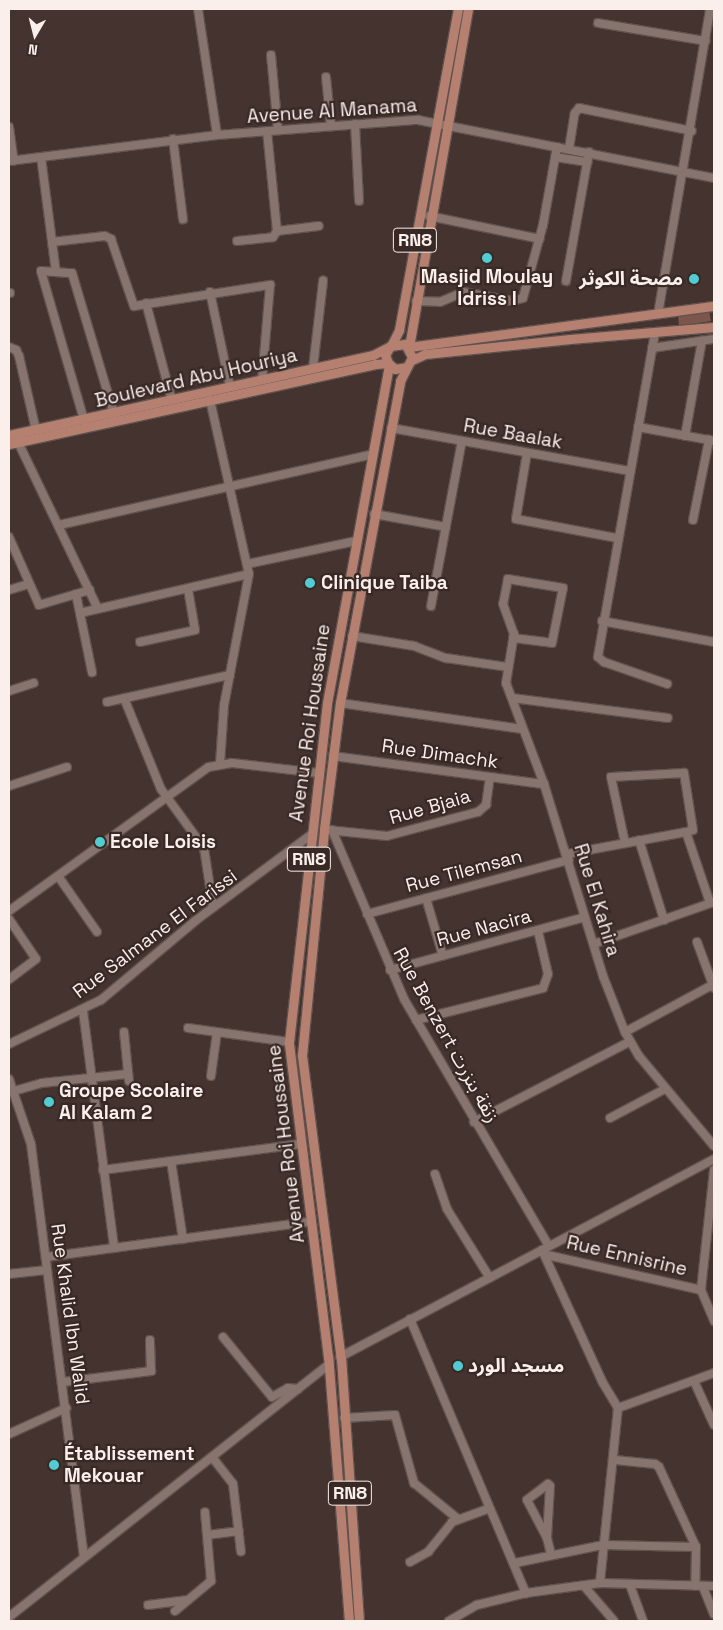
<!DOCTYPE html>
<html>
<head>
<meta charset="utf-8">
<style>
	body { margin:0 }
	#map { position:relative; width:723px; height:1630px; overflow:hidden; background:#44332f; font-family:"Space Grotesk","Noto Sans Arabic",sans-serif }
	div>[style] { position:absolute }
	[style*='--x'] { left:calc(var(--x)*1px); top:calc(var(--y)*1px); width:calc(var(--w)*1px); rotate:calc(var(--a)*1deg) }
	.green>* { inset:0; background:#7c564c }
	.roads { filter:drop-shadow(1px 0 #60524e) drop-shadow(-1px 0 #60524e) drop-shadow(0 1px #60524e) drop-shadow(0 -1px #60524e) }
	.minor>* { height:8px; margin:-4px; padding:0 4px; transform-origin:4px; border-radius:4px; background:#88746f }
	.major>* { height:9px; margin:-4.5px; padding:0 4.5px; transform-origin:4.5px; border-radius:4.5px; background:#b68071 }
	.dots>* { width:14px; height:14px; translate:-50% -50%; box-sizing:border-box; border:2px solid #392925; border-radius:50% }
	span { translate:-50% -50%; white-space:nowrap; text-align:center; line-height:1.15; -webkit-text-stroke:4.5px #392925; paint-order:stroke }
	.shield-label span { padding:1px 4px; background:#392925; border:1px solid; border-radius:4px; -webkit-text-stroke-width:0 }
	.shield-label { font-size:18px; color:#faefeb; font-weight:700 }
	.street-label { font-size:19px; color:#faefeb }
	.poi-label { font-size:19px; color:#faefeb; font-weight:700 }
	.right { translate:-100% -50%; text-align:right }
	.left { translate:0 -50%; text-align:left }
	.frame { position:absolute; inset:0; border:10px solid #faefeb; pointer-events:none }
	.north { position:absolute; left:10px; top:10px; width:50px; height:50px; -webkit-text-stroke:4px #392925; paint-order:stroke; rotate:188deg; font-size:14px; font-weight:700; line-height:20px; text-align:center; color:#faefeb }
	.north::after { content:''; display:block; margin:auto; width:18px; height:22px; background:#faefeb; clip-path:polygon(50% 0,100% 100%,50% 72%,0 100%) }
</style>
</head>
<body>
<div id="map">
	<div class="green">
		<i style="clip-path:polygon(709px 311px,711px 321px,679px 326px,678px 315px)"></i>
	</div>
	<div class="roads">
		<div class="minor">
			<i style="--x:198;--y:9;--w:127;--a:81.4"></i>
			<i style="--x:598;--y:23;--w:109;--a:9.5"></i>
			<i style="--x:271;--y:55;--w:75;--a:84.7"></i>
			<i style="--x:326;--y:77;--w:49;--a:84.2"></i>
			<i style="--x:355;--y:124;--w:77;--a:87"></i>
			<i style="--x:9;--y:127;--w:34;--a:82"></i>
			<i style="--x:173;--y:139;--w:81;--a:82.9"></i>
			<i style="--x:569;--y:149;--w:36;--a:-81"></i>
			<i style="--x:575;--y:113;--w:6;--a:-51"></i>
			<i style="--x:579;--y:108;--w:115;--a:11.5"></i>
			<i style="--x:41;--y:157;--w:116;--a:82.6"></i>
			<i style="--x:555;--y:157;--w:33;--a:9"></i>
			<i style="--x:9;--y:161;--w:210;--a:-7.1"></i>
			<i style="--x:217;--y:135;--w:202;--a:-4.3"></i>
			<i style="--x:418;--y:120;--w:302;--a:11.1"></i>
			<i style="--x:429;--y:216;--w:113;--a:11.7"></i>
			<i style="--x:277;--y:231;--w:42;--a:-6.8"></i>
			<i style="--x:237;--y:241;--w:36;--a:-6"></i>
			<i style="--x:273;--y:237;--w:7;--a:-56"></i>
			<i style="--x:277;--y:231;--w:100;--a:-95.7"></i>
			<i style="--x:52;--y:242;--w:53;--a:-6.5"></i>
			<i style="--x:105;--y:236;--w:7;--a:27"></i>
			<i style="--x:111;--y:239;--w:71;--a:71.1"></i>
			<i style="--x:134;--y:306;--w:138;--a:-8.8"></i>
			<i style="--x:270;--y:285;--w:95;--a:94.8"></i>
			<i style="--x:566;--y:281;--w:131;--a:-79.9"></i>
			<i style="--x:210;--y:292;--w:97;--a:78.1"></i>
			<i style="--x:9;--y:293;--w:1;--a:0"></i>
			<i style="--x:416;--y:301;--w:24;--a:2"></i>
			<i style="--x:440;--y:302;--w:25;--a:-23"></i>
			<i style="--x:463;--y:292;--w:50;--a:10.4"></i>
			<i style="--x:512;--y:301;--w:11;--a:-15"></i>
			<i style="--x:523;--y:298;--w:76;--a:-74.7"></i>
			<i style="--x:543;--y:225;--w:79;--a:-79.8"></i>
			<i style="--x:146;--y:303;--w:101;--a:75.1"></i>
			<i style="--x:658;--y:314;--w:309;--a:-80.3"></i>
			<i style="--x:655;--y:333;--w:329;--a:100"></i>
			<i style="--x:598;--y:657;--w:8;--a:40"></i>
			<i style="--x:604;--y:662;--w:67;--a:19.2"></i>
			<i style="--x:9;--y:347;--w:8;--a:23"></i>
			<i style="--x:16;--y:350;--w:7;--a:63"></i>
			<i style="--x:19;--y:356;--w:76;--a:77.1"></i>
			<i style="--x:652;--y:348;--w:63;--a:-8.3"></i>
			<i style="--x:313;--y:368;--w:88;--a:-83.4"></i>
			<i style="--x:210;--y:400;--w:178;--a:77.4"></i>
			<i style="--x:249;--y:574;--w:133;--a:100.8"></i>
			<i style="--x:224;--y:705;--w:59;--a:93.9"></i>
			<i style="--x:84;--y:420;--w:155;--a:-106.1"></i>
			<i style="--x:41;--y:271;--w:31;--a:4"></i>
			<i style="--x:72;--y:273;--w:147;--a:73.4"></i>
			<i style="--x:638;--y:427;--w:77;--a:10.4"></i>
			<i style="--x:391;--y:428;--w:242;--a:10.2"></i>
			<i style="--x:685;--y:436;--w:97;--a:-79.9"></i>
			<i style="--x:18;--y:442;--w:185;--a:64.4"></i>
			<i style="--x:527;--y:453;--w:67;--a:99.5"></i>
			<i style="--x:516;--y:519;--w:103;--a:10.7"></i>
			<i style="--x:374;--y:514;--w:73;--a:10.2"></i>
			<i style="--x:693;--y:520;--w:82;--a:-78.7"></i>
			<i style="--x:59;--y:525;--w:322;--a:-12.7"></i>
			<i style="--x:9;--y:537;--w:74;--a:66.2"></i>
			<i style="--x:39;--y:605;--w:53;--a:-16.4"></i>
			<i style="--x:247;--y:564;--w:111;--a:-11.9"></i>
			<i style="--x:9;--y:590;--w:21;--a:-17"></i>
			<i style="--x:76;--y:594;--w:80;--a:78.4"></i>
			<i style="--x:431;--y:606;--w:168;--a:-79.4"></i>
			<i style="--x:80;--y:613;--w:173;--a:-13"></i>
			<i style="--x:602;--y:621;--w:114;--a:10.6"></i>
			<i style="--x:352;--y:636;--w:63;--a:9.2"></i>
			<i style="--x:414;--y:646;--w:34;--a:21"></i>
			<i style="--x:446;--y:658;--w:63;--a:8.3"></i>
			<i style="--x:513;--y:638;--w:39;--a:7"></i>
			<i style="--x:552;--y:643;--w:56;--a:-78.7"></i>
			<i style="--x:563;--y:588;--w:56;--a:-170.7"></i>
			<i style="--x:508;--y:579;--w:25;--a:101"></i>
			<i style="--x:503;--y:604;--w:32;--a:70"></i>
			<i style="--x:514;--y:634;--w:50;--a:99.3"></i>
			<i style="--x:506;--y:683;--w:108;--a:69.4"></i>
			<i style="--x:544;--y:784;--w:201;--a:72.9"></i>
			<i style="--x:603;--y:976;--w:60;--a:68.6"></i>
			<i style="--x:625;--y:1032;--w:28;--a:60"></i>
			<i style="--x:639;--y:1056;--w:117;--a:50.2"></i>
			<i style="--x:140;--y:642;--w:56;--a:-12.3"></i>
			<i style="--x:195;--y:630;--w:42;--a:-99.7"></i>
			<i style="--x:9;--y:691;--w:26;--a:-18"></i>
			<i style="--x:124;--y:698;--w:98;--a:67.9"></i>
			<i style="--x:161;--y:789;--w:73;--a:53.9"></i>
			<i style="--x:204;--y:848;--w:60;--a:81.3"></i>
			<i style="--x:512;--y:698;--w:157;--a:7.3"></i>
			<i style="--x:107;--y:702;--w:126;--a:-12.4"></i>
			<i style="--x:340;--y:703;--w:184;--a:8.1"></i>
			<i style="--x:333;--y:756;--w:213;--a:7.6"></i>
			<i style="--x:9;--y:786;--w:61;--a:-18.1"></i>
			<i style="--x:328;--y:830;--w:59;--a:5.8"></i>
			<i style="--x:387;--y:836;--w:94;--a:-14.8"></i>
			<i style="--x:478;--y:812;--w:11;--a:-41"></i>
			<i style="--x:486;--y:805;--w:28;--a:-82"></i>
			<i style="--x:332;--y:830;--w:184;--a:66.9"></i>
			<i style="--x:404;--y:999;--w:286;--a:59.6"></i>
			<i style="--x:686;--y:832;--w:75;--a:71.3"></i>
			<i style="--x:639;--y:840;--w:84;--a:72.6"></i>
			<i style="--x:567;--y:854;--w:121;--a:-10.5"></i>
			<i style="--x:686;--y:832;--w:7;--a:-16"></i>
			<i style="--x:693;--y:830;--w:58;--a:-99"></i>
			<i style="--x:684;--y:773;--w:73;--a:176.9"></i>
			<i style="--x:611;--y:777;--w:67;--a:78"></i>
			<i style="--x:58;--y:876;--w:68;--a:55.1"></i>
			<i style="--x:426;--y:898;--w:60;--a:73.7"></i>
			<i style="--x:9;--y:911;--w:246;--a:-35.8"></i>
			<i style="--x:209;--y:767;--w:23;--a:-10"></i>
			<i style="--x:232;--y:763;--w:87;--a:6.6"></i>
			<i style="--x:367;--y:914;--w:209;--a:-15"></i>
			<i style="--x:9;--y:919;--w:48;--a:56"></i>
			<i style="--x:36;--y:959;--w:34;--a:143"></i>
			<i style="--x:697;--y:942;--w:49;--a:69.7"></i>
			<i style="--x:594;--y:944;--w:127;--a:-19.3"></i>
			<i style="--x:390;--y:970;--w:202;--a:-15.2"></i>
			<i style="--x:83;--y:1011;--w:239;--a:82.5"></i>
			<i style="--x:416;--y:1020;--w:131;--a:-14.1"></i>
			<i style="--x:543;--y:988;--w:15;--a:-70"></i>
			<i style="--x:548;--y:974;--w:44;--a:-103.1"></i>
			<i style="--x:188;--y:1028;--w:102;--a:7.9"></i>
			<i style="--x:124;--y:1032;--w:49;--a:84.2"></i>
			<i style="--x:625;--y:1032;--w:99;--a:-28.4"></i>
			<i style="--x:9;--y:1044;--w:102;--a:-25.6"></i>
			<i style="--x:101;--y:1000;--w:123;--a:-40"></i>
			<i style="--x:195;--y:921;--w:146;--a:-36.6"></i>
			<i style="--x:211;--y:1076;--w:44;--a:-82.2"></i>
			<i style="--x:9;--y:1079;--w:69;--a:71.3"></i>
			<i style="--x:31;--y:1144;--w:416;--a:82.7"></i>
			<i style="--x:14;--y:1091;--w:29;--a:-16"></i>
			<i style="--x:42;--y:1083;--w:86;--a:-6"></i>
			<i style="--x:610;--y:1118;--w:62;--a:-27.8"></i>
			<i style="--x:474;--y:1122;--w:174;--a:-27.3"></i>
			<i style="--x:171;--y:1161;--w:79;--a:81.3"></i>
			<i style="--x:103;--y:1170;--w:199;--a:-7.5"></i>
			<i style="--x:714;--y:1170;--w:121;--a:96.2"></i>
			<i style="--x:701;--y:1290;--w:34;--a:67"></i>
			<i style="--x:435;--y:1174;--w:37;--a:71"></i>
			<i style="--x:447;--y:1209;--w:81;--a:58.1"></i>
			<i style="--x:542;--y:1250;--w:146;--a:65.4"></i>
			<i style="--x:603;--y:1383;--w:29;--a:59"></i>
			<i style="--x:618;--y:1408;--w:176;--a:95.9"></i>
			<i style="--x:547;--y:1255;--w:158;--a:12.8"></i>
			<i style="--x:46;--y:1257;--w:266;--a:-7.6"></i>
			<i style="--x:9;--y:1274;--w:38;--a:-6"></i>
			<i style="--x:410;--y:1319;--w:298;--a:67.1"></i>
			<i style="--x:223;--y:1337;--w:77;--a:50.8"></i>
			<i style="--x:272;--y:1397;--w:18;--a:-29"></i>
			<i style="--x:288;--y:1388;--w:10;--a:6"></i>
			<i style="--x:340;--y:1357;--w:423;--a:-27.9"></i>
			<i style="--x:694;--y:1381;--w:48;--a:65.6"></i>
			<i style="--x:63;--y:1382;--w:89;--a:-7.1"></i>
			<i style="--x:151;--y:1371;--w:31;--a:-92"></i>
			<i style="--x:618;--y:1408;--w:102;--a:-20"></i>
			<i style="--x:344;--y:1418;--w:51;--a:-3.4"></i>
			<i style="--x:395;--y:1415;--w:71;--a:74.4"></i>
			<i style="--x:414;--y:1483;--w:57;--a:39.3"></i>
			<i style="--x:9;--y:1434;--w:63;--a:-24.5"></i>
			<i style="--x:212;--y:1457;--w:34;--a:52"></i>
			<i style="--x:233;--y:1484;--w:68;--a:83.3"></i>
			<i style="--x:615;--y:1460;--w:40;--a:5.7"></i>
			<i style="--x:655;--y:1464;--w:5;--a:37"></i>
			<i style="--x:659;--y:1467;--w:88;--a:65.2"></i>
			<i style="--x:696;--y:1547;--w:39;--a:91"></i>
			<i style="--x:207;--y:1535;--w:32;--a:-7"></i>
			<i style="--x:547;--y:1538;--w:52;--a:-86.7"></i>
			<i style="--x:550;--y:1486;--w:3;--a:-135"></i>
			<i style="--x:548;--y:1484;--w:26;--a:143"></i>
			<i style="--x:527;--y:1500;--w:43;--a:62.2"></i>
			<i style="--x:547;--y:1538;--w:16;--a:76"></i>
			<i style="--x:410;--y:1562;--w:21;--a:-29"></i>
			<i style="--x:428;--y:1552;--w:38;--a:-51"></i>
			<i style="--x:452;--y:1522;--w:40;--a:-20.2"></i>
			<i style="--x:515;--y:1563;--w:90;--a:-11.6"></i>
			<i style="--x:603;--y:1545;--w:93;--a:1.2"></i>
			<i style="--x:630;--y:1585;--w:38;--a:70"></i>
			<i style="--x:584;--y:1586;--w:46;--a:49.4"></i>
			<i style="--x:703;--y:1587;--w:29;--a:68"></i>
			<i style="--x:148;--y:1605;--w:40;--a:-7.1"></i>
			<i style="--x:175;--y:1611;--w:47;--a:-39.8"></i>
			<i style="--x:211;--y:1581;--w:69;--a:-95"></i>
			<i style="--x:9;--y:1617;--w:407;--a:-38.3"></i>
			<i style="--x:449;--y:1621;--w:32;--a:-30"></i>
			<i style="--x:477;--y:1605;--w:50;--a:-13.8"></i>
			<i style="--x:526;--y:1593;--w:75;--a:-7.7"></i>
			<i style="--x:600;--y:1583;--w:114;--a:1.5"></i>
		</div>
		<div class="major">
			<i style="--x:392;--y:344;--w:16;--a:-63"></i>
			<i style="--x:399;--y:330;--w:326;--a:-79.6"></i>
			<i style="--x:409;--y:347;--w:343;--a:-80.1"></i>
			<i style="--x:409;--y:347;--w:308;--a:-7.7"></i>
			<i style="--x:412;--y:360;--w:14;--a:-25"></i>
			<i style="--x:425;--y:354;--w:146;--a:-5.9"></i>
			<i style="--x:570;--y:339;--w:144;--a:-4.8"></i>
			<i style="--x:9;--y:435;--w:373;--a:-12.4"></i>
			<i style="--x:373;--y:355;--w:18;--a:-27"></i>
			<i style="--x:9;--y:444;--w:375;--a:-12.3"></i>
			<i style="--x:375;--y:364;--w:13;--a:-4"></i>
			<i style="--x:349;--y:1621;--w:265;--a:-94.5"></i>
			<i style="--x:328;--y:1357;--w:317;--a:-97.1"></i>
			<i style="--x:289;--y:1042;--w:341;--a:-83.6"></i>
			<i style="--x:327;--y:703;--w:344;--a:-79.6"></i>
			<i style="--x:359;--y:1621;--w:262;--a:-93.9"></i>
			<i style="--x:341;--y:1360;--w:307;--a:-97.3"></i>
			<i style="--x:302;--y:1055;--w:227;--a:-84.4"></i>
			<i style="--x:324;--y:829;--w:127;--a:-82.8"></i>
			<i style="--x:340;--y:703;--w:328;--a:-79.4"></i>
			<i style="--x:400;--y:381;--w:27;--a:-63"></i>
			<i style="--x:412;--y:357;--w:15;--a:-118"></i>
			<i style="--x:405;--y:344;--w:15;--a:172"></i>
			<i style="--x:390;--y:346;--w:10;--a:119"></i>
			<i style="--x:385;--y:355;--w:9;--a:69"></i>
			<i style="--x:388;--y:363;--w:9;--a:41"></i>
			<i style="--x:395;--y:369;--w:11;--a:-10"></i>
		</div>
	</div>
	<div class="dots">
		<i style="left:487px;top:258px;background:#51ccd2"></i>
		<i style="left:694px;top:279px;background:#51ccd2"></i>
		<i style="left:310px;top:583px;background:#51ccd2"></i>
		<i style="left:100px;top:842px;background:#51ccd2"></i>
		<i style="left:49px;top:1102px;background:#51ccd2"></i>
		<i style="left:458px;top:1366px;background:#51ccd2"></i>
		<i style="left:54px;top:1465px;background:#51ccd2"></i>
	</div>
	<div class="shield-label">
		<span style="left:415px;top:240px">RN8</span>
		<span style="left:309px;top:859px">RN8</span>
		<span style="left:350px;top:1493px">RN8</span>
	</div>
	<div class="street-label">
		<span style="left:332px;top:111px;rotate:-4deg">Avenue Al Manama</span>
		<span style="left:196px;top:378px;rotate:-13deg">Boulevard Abu Houriya</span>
		<span style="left:513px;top:434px;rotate:10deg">Rue Baalak</span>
		<span style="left:310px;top:723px;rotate:-82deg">Avenue Roi Houssaine</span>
		<span style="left:440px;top:754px;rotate:8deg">Rue Dimachk</span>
		<span style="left:430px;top:807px;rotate:-16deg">Rue Bjaia</span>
		<span style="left:464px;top:871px;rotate:-15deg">Rue Tilemsan</span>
		<span style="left:597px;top:900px;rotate:73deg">Rue El Kahira</span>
		<span style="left:484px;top:928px;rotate:-15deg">Rue Nacira</span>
		<span style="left:155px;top:934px;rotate:-37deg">Rue Salmane El Farissi</span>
		<span style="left:446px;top:1035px;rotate:61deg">Rue Benzert زنقة بنزرت</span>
		<span style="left:286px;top:1144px;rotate:-97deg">Avenue Roi Houssaine</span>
		<span style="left:627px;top:1256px;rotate:13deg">Rue Ennisrine</span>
		<span style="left:70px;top:1314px;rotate:82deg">Rue Khalid Ibn Walid</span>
	</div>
	<div class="poi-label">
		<span style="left:487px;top:288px">Masjid Moulay<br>Idriss I</span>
		<span class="right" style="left:683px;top:279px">مصحة الكوثر</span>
		<span class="left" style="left:321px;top:583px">Clinique Taiba</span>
		<span class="left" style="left:110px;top:842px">Ecole Loisis</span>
		<span class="left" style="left:59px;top:1102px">Groupe Scolaire<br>Al Kalam 2</span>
		<span class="left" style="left:468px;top:1366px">مسجد الورد</span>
		<span class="left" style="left:64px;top:1465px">Établissement<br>Mekouar</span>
	</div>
	<div class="frame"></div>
	<div class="north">N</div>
</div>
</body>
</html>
